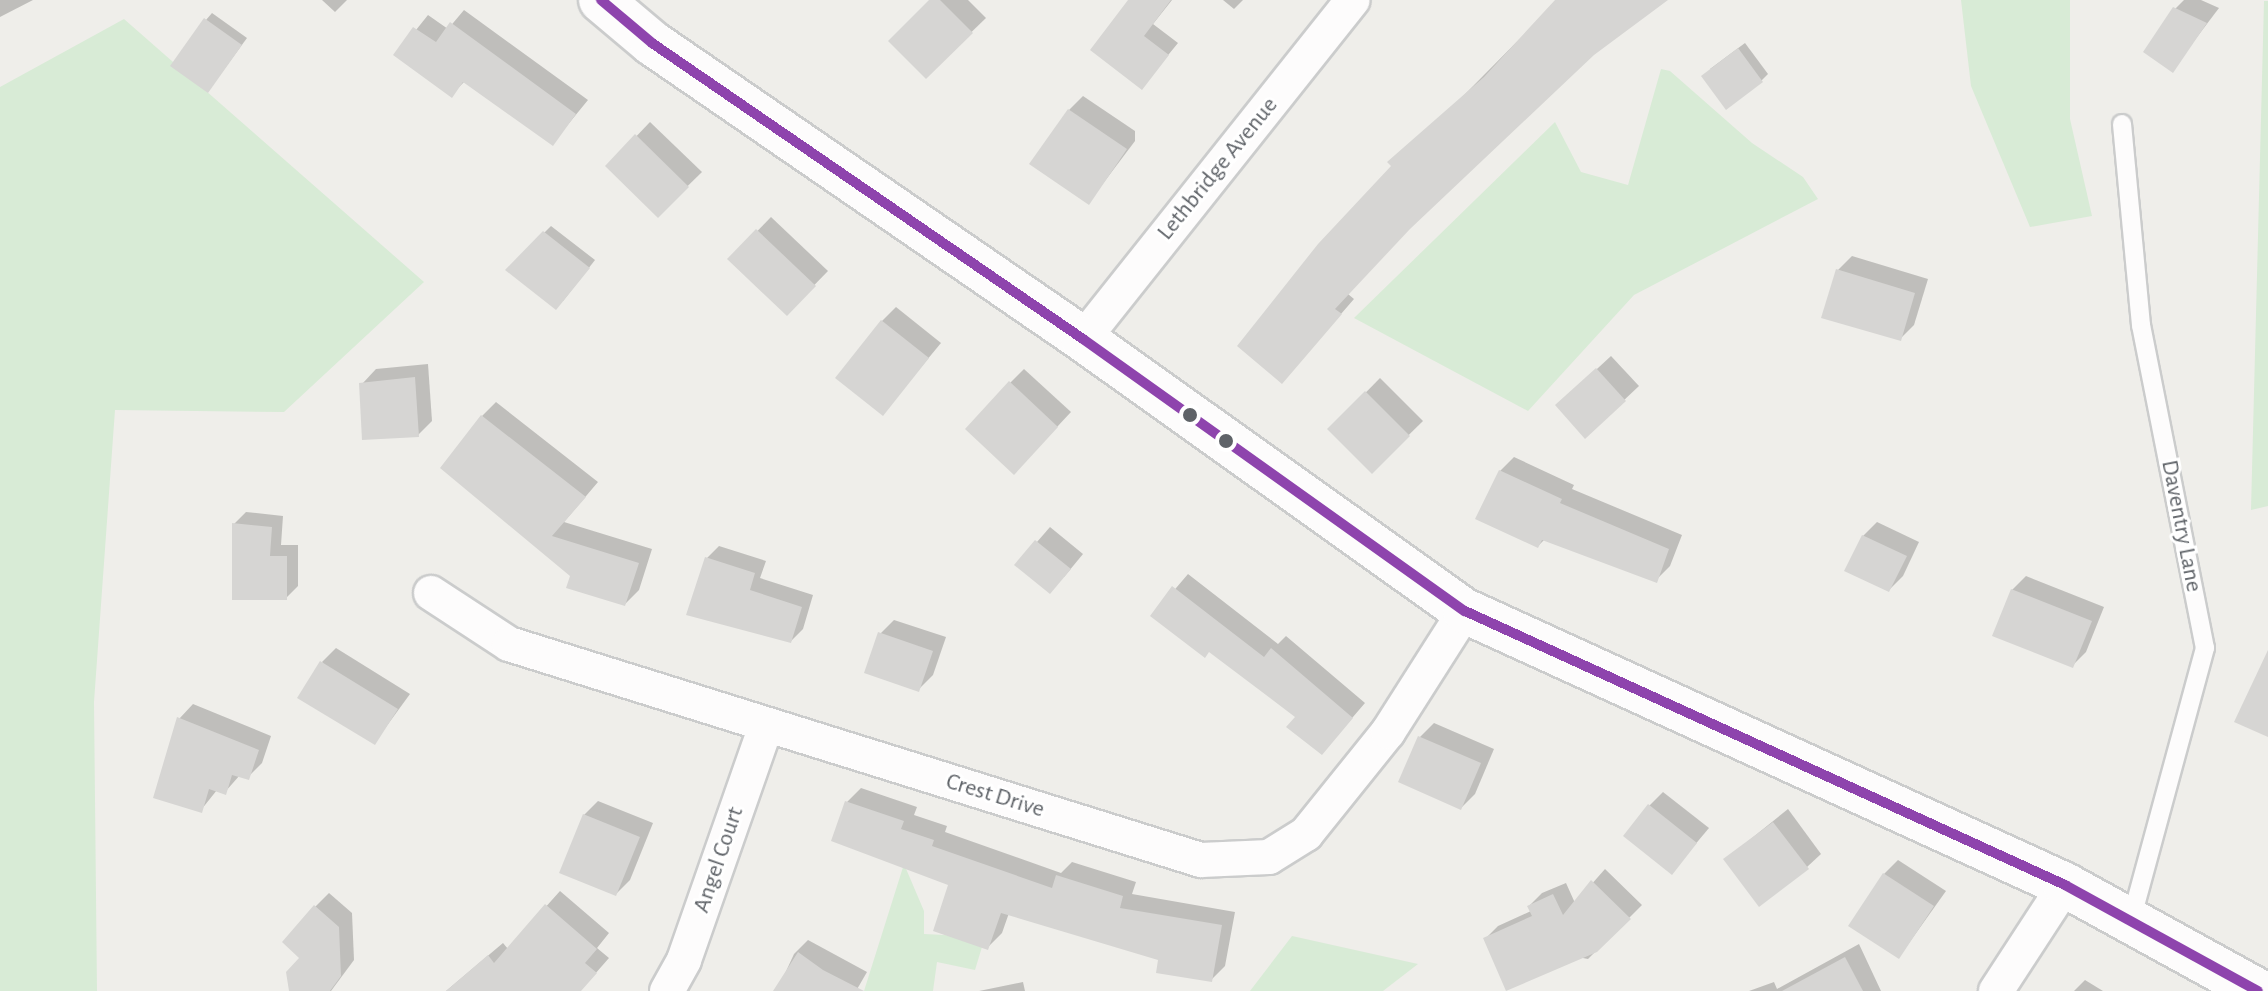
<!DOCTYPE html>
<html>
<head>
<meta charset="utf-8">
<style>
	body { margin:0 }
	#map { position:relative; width:2268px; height:991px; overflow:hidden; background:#efeeea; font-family:"Alegreya Sans",sans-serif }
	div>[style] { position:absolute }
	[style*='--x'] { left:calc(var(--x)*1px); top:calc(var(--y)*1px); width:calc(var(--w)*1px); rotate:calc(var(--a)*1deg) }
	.green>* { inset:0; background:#d8ebd6 }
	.shadow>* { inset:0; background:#0003 }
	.building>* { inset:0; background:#d6d5d3 }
	.roads { filter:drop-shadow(2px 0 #cbcccc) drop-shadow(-2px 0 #cbcccc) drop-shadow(0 2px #cbcccc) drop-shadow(0 -2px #cbcccc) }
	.lane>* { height:18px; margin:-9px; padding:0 9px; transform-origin:9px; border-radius:9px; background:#fdfcfc }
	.street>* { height:34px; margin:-17px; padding:0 17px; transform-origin:17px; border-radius:17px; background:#fdfcfc }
	.secondary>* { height:44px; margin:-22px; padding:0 22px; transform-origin:22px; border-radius:22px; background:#fdfcfc }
	.bus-1>* { height:10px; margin:-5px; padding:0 5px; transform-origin:5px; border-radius:5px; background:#8e44ad }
	.dots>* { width:22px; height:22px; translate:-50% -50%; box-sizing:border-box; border:4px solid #fff; border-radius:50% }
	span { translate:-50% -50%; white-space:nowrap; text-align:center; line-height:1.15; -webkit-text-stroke:6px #fff; paint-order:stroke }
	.street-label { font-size:24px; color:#5f6368 }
</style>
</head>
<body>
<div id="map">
	<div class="green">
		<i style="clip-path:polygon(1961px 0,2070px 0,2070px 119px,2092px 216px,2030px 227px,1971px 86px)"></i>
		<i style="clip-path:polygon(2264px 1px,2268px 1px,2268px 506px,2251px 510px)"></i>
		<i style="clip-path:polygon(124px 19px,424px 282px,284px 412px,115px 410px,94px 702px,97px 991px,0 991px,0 87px)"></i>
		<i style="clip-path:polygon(1661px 69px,1670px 71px,1752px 143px,1803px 177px,1818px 199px,1634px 295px,1528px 411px,1354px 318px,1555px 122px,1581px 172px,1628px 185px)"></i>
		<i style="clip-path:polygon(904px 864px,924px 911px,924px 934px,985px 937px,975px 970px,937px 962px,933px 991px,864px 991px)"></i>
		<i style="clip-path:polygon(1292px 936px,1418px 964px,1383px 991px,1250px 991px)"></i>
	</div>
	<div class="shadow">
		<i style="clip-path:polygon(0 0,33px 0,0 17px)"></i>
		<i style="clip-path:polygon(322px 0,347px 0,335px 12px)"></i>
		<i style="clip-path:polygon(932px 0,968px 0,986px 18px,926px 76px)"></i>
		<i style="clip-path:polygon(1130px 0,1172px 0,1153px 24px,1178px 43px,1142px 87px)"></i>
		<i style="clip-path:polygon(1223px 0,1243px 0,1234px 9px)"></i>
		<i style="clip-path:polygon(1558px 0,1662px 0,1593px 53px,1417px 219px,1348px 294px,1354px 299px,1282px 382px,1394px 166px)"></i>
		<i style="clip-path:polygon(2184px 0,2201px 0,2219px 8px,2172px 70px,2175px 9px)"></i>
		<i style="clip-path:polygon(464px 10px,588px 100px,552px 144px,465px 81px,451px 95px,396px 55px,428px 15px,448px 29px)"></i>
		<i style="clip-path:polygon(212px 13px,247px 38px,214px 83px,206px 20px)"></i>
		<i style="clip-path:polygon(1745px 43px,1768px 74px,1761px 81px,1710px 69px)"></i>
		<i style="clip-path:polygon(1083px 96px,1135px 131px,1135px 141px,1089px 202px,1069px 110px)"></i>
		<i style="clip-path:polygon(650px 122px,702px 172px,658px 215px,608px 166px)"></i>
		<i style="clip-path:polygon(771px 217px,828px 271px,787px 313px,730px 259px)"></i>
		<i style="clip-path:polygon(551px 226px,595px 260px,563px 301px,508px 269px)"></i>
		<i style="clip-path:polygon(1852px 256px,1928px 279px,1914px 325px,1900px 339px,1838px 270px)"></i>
		<i style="clip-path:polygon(896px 307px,941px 343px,883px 413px,882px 321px)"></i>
		<i style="clip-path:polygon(1611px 356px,1639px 386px,1586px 436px,1572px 392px)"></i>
		<i style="clip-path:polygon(428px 364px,432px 421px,418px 435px,362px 384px,376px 369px)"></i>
		<i style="clip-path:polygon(1024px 369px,1071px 412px,1028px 458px,1010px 383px)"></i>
		<i style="clip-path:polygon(1380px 378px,1423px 421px,1372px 471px,1330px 429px)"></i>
		<i style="clip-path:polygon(496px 402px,598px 482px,564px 522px,652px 549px,639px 590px,625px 604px,572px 576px,482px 416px)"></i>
		<i style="clip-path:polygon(1514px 457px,1574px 485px,1572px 489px,1682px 535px,1670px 566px,1656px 580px,1545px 539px,1538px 546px,1500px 471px)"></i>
		<i style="clip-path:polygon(246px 512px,283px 516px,281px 545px,298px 545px,298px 586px,286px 598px,234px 524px)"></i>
		<i style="clip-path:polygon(1877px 522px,1919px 542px,1903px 576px,1889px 590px,1863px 536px)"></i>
		<i style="clip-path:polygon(1050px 527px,1083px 554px,1064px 577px,1017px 565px)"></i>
		<i style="clip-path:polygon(719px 546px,766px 561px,760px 578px,813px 595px,803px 629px,791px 641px,707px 558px)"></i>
		<i style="clip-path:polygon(1188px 574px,1278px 644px,1286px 636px,1365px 703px,1322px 753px,1297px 717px,1210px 650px,1153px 615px)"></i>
		<i style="clip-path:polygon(2026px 576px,2104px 607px,2086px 652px,2072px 666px,2012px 590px)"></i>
		<i style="clip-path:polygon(894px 620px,946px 637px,933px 675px,919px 689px,880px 634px)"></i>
		<i style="clip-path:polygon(336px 648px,410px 694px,375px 742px,322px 662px)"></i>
		<i style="clip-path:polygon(193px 704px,271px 736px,262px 763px,248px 777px,240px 775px,225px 792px,217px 790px,201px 810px,179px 719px)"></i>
		<i style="clip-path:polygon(1434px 723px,1494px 749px,1475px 794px,1461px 808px,1400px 781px,1420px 737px)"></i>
		<i style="clip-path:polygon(861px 788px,917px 807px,914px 815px,947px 826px,945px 832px,1061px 873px,1072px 862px,1136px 882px,1132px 894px,1235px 912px,1225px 966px,1211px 980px,1161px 959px,1009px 913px,1002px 933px,988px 947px,951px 884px,847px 802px)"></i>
		<i style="clip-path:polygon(1663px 792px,1709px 828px,1672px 872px,1649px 806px)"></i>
		<i style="clip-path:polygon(598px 801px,653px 823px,630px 880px,616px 894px,584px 815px)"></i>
		<i style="clip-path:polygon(1788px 809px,1821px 854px,1807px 867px,1726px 859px)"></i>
		<i style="clip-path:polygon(1898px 860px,1946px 891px,1899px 957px,1884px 874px)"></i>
		<i style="clip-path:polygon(1605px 869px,1642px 905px,1588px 959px,1485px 939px,1498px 926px,1531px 911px,1529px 906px,1542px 893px,1566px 883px,1575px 903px)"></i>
		<i style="clip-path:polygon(560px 891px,609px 933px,597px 948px,609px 958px,580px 991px,446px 991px,503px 943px,508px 949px)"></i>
		<i style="clip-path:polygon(329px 893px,352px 913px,354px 960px,331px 991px,299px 991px,315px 907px)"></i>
		<i style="clip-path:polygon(808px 940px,867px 972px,856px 991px,777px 991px,794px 954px)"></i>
		<i style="clip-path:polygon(1859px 944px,1881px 991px,1749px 991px,1774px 982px,1777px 989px)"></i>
		<i style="clip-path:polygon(2085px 980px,2103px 991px,2074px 991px)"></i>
		<i style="clip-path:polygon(1023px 982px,1025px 991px,979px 991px)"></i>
	</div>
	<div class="building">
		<i style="clip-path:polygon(929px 0,940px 0,973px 33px,926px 79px,888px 41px)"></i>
		<i style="clip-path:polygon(1128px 0,1171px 0,1144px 36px,1169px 55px,1142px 90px,1090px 50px)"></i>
		<i style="clip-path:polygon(1555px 0,1668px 0,1594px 55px,1410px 229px,1335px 309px,1342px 314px,1282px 384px,1237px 346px,1318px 244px,1391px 166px,1387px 162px,1484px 77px)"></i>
		<i style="clip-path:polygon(2173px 7px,2207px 23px,2173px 73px,2143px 52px)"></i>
		<i style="clip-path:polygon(204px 18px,242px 45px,208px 93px,170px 66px)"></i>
		<i style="clip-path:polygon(450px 22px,576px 114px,553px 146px,463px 82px,452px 98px,393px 55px,413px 27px,436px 42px)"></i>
		<i style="clip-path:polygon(1738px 48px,1763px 82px,1726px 110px,1701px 76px)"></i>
		<i style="clip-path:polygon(1068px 109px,1127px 149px,1089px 205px,1029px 164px)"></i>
		<i style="clip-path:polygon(635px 134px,689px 187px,658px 218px,605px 166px)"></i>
		<i style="clip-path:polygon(756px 229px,816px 286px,787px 316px,727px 259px)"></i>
		<i style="clip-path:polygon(543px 231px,590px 268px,556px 310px,505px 270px)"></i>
		<i style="clip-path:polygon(1836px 269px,1915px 293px,1901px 341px,1821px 318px)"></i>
		<i style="clip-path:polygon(881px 320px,929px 358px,883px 416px,835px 378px)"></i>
		<i style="clip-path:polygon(1596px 368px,1626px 401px,1585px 439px,1555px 405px)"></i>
		<i style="clip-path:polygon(415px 377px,419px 437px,362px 440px,359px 383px)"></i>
		<i style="clip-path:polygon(1009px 381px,1058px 427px,1014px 475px,965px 429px)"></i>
		<i style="clip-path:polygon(1365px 391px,1410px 436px,1372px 474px,1327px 429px)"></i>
		<i style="clip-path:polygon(481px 415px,586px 497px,552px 536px,639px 563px,625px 606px,566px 588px,570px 576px,440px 468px)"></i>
		<i style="clip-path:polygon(1499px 470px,1562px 499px,1560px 503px,1669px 549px,1657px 583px,1542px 540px,1538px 548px,1475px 519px)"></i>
		<i style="clip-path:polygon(232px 523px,272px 527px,270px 556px,287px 556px,287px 600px,232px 600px)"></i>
		<i style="clip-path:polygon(1862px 535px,1907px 556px,1889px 592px,1844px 571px)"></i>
		<i style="clip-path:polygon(1035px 540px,1071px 569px,1050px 594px,1014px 565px)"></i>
		<i style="clip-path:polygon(705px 557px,755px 573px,750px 590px,802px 607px,791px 643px,686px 615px)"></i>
		<i style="clip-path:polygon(1172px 586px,1264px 657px,1271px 648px,1353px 718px,1322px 755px,1286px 727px,1295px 717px,1209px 652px,1205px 658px,1150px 616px)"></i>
		<i style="clip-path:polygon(2011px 589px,2092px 621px,2073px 668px,1992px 636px)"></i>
		<i style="clip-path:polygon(878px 632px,933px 651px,919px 692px,864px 673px)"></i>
		<i style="clip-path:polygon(2268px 650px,2268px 737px,2234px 722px)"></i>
		<i style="clip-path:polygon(320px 661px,398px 709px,375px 745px,297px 698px)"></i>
		<i style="clip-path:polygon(177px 717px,259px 750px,249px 780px,232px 775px,226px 795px,209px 789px,202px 813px,153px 798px)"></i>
		<i style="clip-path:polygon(1418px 736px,1481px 763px,1461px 810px,1398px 782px)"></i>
		<i style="clip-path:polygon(845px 801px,904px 821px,901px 829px,934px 840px,932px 846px,1052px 888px,1056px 875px,1123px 896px,1120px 908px,1222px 925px,1212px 982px,1156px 973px,1158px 960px,1001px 913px,988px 950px,933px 931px,948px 885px,831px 841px)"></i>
		<i style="clip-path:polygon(1648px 804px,1697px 843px,1672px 875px,1623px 836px)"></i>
		<i style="clip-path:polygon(583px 814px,640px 837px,616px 896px,559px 873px)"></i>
		<i style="clip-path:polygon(1773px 822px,1809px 869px,1759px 907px,1723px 859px)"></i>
		<i style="clip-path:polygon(1883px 873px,1934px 906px,1899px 959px,1848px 926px)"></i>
		<i style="clip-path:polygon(1591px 880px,1631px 919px,1597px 952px,1506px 991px,1483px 938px,1532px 916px,1527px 906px,1553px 894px,1563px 915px)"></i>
		<i style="clip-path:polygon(545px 904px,597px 949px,585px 963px,597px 973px,581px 991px,446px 991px,488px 955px,494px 963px)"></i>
		<i style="clip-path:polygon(314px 905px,339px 927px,341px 976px,330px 991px,289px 991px,286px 972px,299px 958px,282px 942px)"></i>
		<i style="clip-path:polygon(798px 952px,823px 970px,864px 991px,773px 991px)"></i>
		<i style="clip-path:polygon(1845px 957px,1863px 991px,1782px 991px)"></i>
	</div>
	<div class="roads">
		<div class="lane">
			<i style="--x:2122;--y:124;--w:202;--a:84.6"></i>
			<i style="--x:2141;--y:325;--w:329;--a:78.8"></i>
			<i style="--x:2205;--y:648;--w:282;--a:105.2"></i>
		</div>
		<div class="street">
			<i style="--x:1083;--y:339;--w:433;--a:-51.5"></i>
			<i style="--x:431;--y:593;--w:93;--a:33.2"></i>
			<i style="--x:509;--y:644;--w:725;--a:17.34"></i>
			<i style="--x:1201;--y:860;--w:68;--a:-2.5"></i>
			<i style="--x:1269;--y:857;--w:44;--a:-31.9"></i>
			<i style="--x:1306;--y:834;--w:131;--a:-51.2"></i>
			<i style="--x:1388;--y:732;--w:143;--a:-57.5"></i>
			<i style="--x:667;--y:991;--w:35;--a:-61"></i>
			<i style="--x:684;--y:960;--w:248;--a:-70.7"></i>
			<i style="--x:1996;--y:991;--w:126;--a:-56.9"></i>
		</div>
		<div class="secondary">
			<i style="--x:601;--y:0;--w:67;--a:40.1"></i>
			<i style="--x:652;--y:43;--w:523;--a:34.48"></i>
			<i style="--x:1083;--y:339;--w:469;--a:35.5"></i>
			<i style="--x:1465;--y:611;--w:660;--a:24.54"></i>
			<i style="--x:2065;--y:885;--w:220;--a:28.8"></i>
		</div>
	</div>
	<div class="bus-1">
		<i style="--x:601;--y:0;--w:67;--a:40.1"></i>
		<i style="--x:652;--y:43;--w:523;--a:34.48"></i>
		<i style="--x:1083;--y:339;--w:469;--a:35.5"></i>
		<i style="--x:1465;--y:611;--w:660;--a:24.54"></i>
		<i style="--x:2065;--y:885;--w:220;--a:28.8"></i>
	</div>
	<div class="dots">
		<i style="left:1190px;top:415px;background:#5f6368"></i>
		<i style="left:1226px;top:441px;background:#5f6368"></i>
	</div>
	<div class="street-label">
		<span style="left:1218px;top:169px;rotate:-51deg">Lethbridge Avenue</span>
		<span style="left:2181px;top:526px;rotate:79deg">Daventry Lane</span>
		<span style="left:995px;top:796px;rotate:17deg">Crest Drive</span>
		<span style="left:719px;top:860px;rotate:-71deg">Angel Court</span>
	</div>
</div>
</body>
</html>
